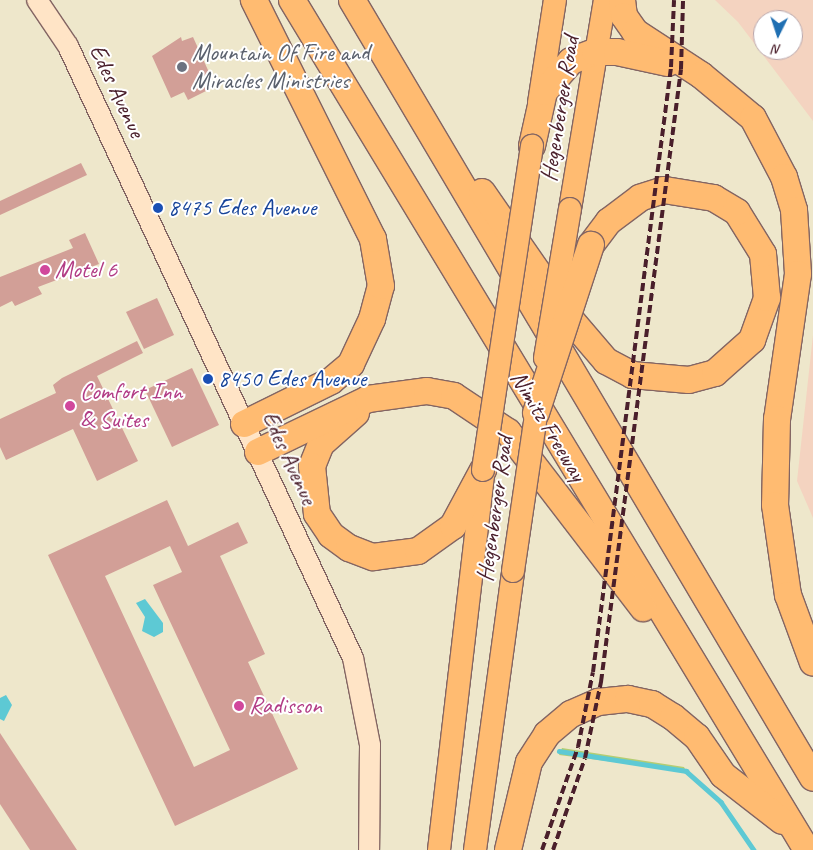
<!DOCTYPE html>
<html>
<head>
<meta charset="utf-8">
<style>
	body { margin:0 }
	#map { position:relative; width:813px; height:850px; overflow:hidden; background:#eee7cb; font-family:Caveat,sans-serif }
	div>[style] { position:absolute }
	[style*='--x'] { left:calc(var(--x)*1px); top:calc(var(--y)*1px); width:calc(var(--w)*1px); rotate:calc(var(--a)*1deg) }
	.built>* { inset:0; background:#f4d3c0 }
	.green>* { inset:0; background:#b4cd72 }
	.water>* { inset:0; background:#5dc9d4 }
	.stream>* { height:4.5px; margin:-2.25px; padding:0 2.25px; transform-origin:2.25px; border-radius:2.25px; background:#5dc9d4 }
	.building>* { inset:0; background:#d29f97 }
	.roads { filter:drop-shadow(1px 0 #836563) drop-shadow(-1px 0 #836563) drop-shadow(0 1px #836563) drop-shadow(0 -1px #836563) }
	.secondary>* { height:20px; margin:-10px; padding:0 10px; transform-origin:10px; border-radius:10px; background:#ffe4c6 }
	.primary>* { height:22px; margin:-11px; padding:0 11px; transform-origin:11px; border-radius:11px; background:#ffbb71 }
	.highway>* { height:26px; margin:-13px; padding:0 13px; transform-origin:13px; border-radius:13px; background:#ffbb71 }
	.rail>* { height:4px; margin-top:-2px; transform-origin:0; background:repeating-linear-gradient(90deg,#4a1f2b 0 8px,transparent 0 12px) }
	.bridges { filter:drop-shadow(1px 0 #836563) drop-shadow(-1px 0 #836563) drop-shadow(0 1px #836563) drop-shadow(0 -1px #836563) }
	.primary-bridge>* { height:22px; margin:-11px; padding:0 11px; transform-origin:11px; border-radius:11px; background:#ffbb71 }
	.highway-bridge>* { height:26px; margin:-13px; padding:0 13px; transform-origin:13px; border-radius:13px; background:#ffbb71 }
	.dots>* { width:14px; height:14px; translate:-50% -50%; box-sizing:border-box; border:2px solid #fff; border-radius:50% }
	span { translate:-50% -50%; white-space:nowrap; text-align:center; line-height:1.15; -webkit-text-stroke:4px #fff; paint-order:stroke }
	.worship-label { font-size:24px; color:#5b616d }
	.left { translate:0 -50%; text-align:left }
	.street-label { font-size:24px; color:#4a1f2b }
	.transit-label { font-size:24px; color:#164399 }
	.hotel-label { font-size:24px; color:#b23c85 }
	.north { position:absolute; left:753px; top:10px; width:50px; height:50px; box-sizing:border-box; background:#fff; border:1px solid #b7a5aa; border-radius:50%; rotate:184deg; font-size:14px; font-weight:700; line-height:20px; text-align:center; color:#4a1f2b }
	.north::after { content:''; display:block; margin:auto; width:18px; height:22px; background:#1f6fb2; clip-path:polygon(50% 0,100% 100%,50% 72%,0 100%) }
</style>
</head>
<body>
<div id="map">
	<div class="built">
		<i style="clip-path:polygon(evenodd,715px 0,813px 0,813px 121px,738px 22px,715px 0,763px 20px,793px 20px,793px 50px,763px 50px,763px 20px)"></i>
		<i style="clip-path:polygon(813px 335px,813px 518px,797px 481px)"></i>
	</div>
	<div class="green">
		<i style="clip-path:polygon(562px 748px,684px 767px,686px 771px,559px 755px)"></i>
	</div>
	<div class="water">
		<i style="clip-path:polygon(145px 599px,163px 623px,163px 632px,154px 637px,142px 631px,145px 617px,136px 603px)"></i>
		<i style="clip-path:polygon(6px 695px,12px 705px,4px 721px,0 719px,0 698px)"></i>
	</div>
	<div class="stream">
		<i style="--x:559;--y:751;--w:129;--a:8.9"></i>
		<i style="--x:686;--y:771;--w:47;--a:41.5"></i>
		<i style="--x:721;--y:802;--w:58;--a:55.5"></i>
	</div>
	<div class="building">
		<i style="clip-path:polygon(181px 37px,182px 41px,193px 37px,212px 79px,207px 82px,210px 89px,188px 100px,184px 92px,171px 98px,152px 56px)"></i>
		<i style="clip-path:polygon(81px 163px,87px 175px,0 215px,0 201px)"></i>
		<i style="clip-path:polygon(85px 233px,99px 264px,38px 287px,42px 294px,15px 306px,12px 301px,0 307px,0 277px,73px 248px,69px 240px)"></i>
		<i style="clip-path:polygon(157px 298px,174px 335px,144px 349px,126px 312px)"></i>
		<i style="clip-path:polygon(137px 341px,143px 353px,97px 376px,138px 461px,97px 481px,73px 429px,6px 460px,0 447px,0 419px,56px 393px,53px 385px,62px 378px)"></i>
		<i style="clip-path:polygon(192px 368px,219px 425px,172px 447px,145px 390px)"></i>
		<i style="clip-path:polygon(evenodd,167px 500px,188px 546px,238px 522px,248px 543px,220px 556px,265px 654px,248px 662px,298px 769px,175px 826px,48px 555px,167px 500px,170px 546px,182px 572px,153px 585px,230px 750px,194px 767px,105px 576px,170px 546px)"></i>
		<i style="clip-path:polygon(0 733px,77px 850px,30px 850px,0 804px)"></i>
	</div>
	<div class="roads">
		<div class="secondary">
			<i style="--x:37;--y:0;--w:55;--a:56"></i>
			<i style="--x:68;--y:46;--w:675;--a:65.03"></i>
			<i style="--x:353;--y:658;--w:89;--a:78.9"></i>
			<i style="--x:370;--y:745;--w:105;--a:90.5"></i>
		</div>
		<div class="primary">
			<i style="--x:539;--y:103;--w:104;--a:-81.2"></i>
			<i style="--x:570;--y:209;--w:212;--a:-80.5"></i>
			<i style="--x:439;--y:850;--w:377;--a:-83.3"></i>
			<i style="--x:475;--y:850;--w:282;--a:-82.2"></i>
		</div>
		<div class="highway">
			<i style="--x:292;--y:0;--w:994;--a:58.79"></i>
			<i style="--x:352;--y:0;--w:904;--a:59.35"></i>
			<i style="--x:622;--y:0;--w:16;--a:83"></i>
			<i style="--x:624;--y:16;--w:19;--a:55"></i>
			<i style="--x:635;--y:32;--w:79;--a:33.1"></i>
			<i style="--x:701;--y:75;--w:67;--a:39.6"></i>
			<i style="--x:753;--y:118;--w:67;--a:62.3"></i>
			<i style="--x:784;--y:177;--w:34;--a:73"></i>
			<i style="--x:794;--y:210;--w:64;--a:86.4"></i>
			<i style="--x:798;--y:274;--w:147;--a:98.2"></i>
			<i style="--x:777;--y:419;--w:86;--a:91.3"></i>
			<i style="--x:775;--y:505;--w:91;--a:81.8"></i>
			<i style="--x:788;--y:595;--w:72;--a:69.8"></i>
			<i style="--x:532;--y:146;--w:55;--a:-77.5"></i>
			<i style="--x:544;--y:92;--w:41;--a:-48.9"></i>
			<i style="--x:571;--y:61;--w:26;--a:-21"></i>
			<i style="--x:595;--y:52;--w:22;--a:0"></i>
			<i style="--x:617;--y:52;--w:52;--a:12.2"></i>
			<i style="--x:482;--y:192;--w:156;--a:55.2"></i>
			<i style="--x:571;--y:320;--w:54;--a:49.5"></i>
			<i style="--x:606;--y:361;--w:30;--a:28"></i>
			<i style="--x:632;--y:375;--w:57;--a:5"></i>
			<i style="--x:689;--y:380;--w:27;--a:-15"></i>
			<i style="--x:715;--y:373;--w:50;--a:-41.7"></i>
			<i style="--x:752;--y:340;--w:45;--a:-70.3"></i>
			<i style="--x:767;--y:298;--w:44;--a:-95.2"></i>
			<i style="--x:763;--y:254;--w:49;--a:-121.8"></i>
			<i style="--x:737;--y:212;--w:27;--a:-149"></i>
			<i style="--x:714;--y:198;--w:51;--a:-170.9"></i>
			<i style="--x:664;--y:190;--w:25;--a:162"></i>
			<i style="--x:640;--y:198;--w:39;--a:143"></i>
			<i style="--x:609;--y:221;--w:30;--a:127"></i>
			<i style="--x:356;--y:413;--w:47;--a:138.5"></i>
			<i style="--x:321;--y:444;--w:24;--a:112"></i>
			<i style="--x:312;--y:466;--w:48;--a:84.1"></i>
			<i style="--x:317;--y:514;--w:25;--a:56"></i>
			<i style="--x:331;--y:535;--w:22;--a:36"></i>
			<i style="--x:349;--y:548;--w:26;--a:21"></i>
			<i style="--x:373;--y:557;--w:45;--a:-7.6"></i>
			<i style="--x:418;--y:551;--w:43;--a:-35.5"></i>
			<i style="--x:453;--y:526;--w:64;--a:-61.8"></i>
			<i style="--x:244;--y:424;--w:97;--a:-26.3"></i>
			<i style="--x:331;--y:381;--w:26;--a:-40"></i>
			<i style="--x:351;--y:364;--w:50;--a:-65"></i>
			<i style="--x:372;--y:319;--w:34;--a:-75"></i>
			<i style="--x:381;--y:286;--w:48;--a:-99.7"></i>
			<i style="--x:373;--y:239;--w:267;--a:-116.5"></i>
			<i style="--x:258;--y:452;--w:122;--a:-25.7"></i>
			<i style="--x:368;--y:399;--w:60;--a:-7.7"></i>
			<i style="--x:427;--y:391;--w:27;--a:10"></i>
			<i style="--x:454;--y:396;--w:65;--a:33.7"></i>
			<i style="--x:508;--y:432;--w:222;--a:52.5"></i>
			<i style="--x:508;--y:850;--w:90;--a:-76.6"></i>
			<i style="--x:529;--y:762;--w:33;--a:-57"></i>
			<i style="--x:547;--y:734;--w:31;--a:-40"></i>
			<i style="--x:571;--y:714;--w:30;--a:-24"></i>
			<i style="--x:598;--y:702;--w:30;--a:-6"></i>
			<i style="--x:628;--y:699;--w:25;--a:12"></i>
			<i style="--x:652;--y:704;--w:25;--a:32"></i>
			<i style="--x:673;--y:717;--w:31;--a:40"></i>
			<i style="--x:697;--y:737;--w:46;--a:55.6"></i>
			<i style="--x:723;--y:775;--w:75;--a:37.9"></i>
		</div>
	</div>
	<div class="rail">
		<i style="--x:542;--y:850;--w:109;--a:-70.7"></i>
		<i style="--x:578;--y:747;--w:76;--a:-78.7"></i>
		<i style="--x:593;--y:672;--w:610;--a:-82.65"></i>
		<i style="--x:671;--y:67;--w:67;--a:-87.4"></i>
		<i style="--x:553;--y:850;--w:97;--a:-70.8"></i>
		<i style="--x:585;--y:758;--w:78;--a:-78.1"></i>
		<i style="--x:601;--y:682;--w:618;--a:-82.56"></i>
		<i style="--x:681;--y:69;--w:69;--a:-88.3"></i>
	</div>
	<div class="bridges">
		<div class="primary-bridge">
			<i style="--x:545;--y:358;--w:151;--a:-80.5"></i>
			<i style="--x:483;--y:470;--w:328;--a:-81.4"></i>
			<i style="--x:513;--y:571;--w:178;--a:-81.6"></i>
		</div>
		<div class="highway-bridge">
			<i style="--x:536;--y:413;--w:177;--a:-71.9"></i>
		</div>
	</div>
	<div class="dots">
		<i style="left:182px;top:67px;background:#6b7280"></i>
		<i style="left:158px;top:208px;background:#1a4fb4"></i>
		<i style="left:45px;top:270px;background:#d1479c"></i>
		<i style="left:208px;top:379px;background:#1a4fb4"></i>
		<i style="left:70px;top:406px;background:#d1479c"></i>
		<i style="left:239px;top:706px;background:#d1479c"></i>
	</div>
	<div class="worship-label">
		<span class="left" style="left:192px;top:67px">Mountain Of Fire and<br>Miracles Ministries</span>
	</div>
	<div class="street-label">
		<span style="left:117px;top:91px;rotate:65deg">Edes Avenue</span>
		<span style="left:560px;top:109px;rotate:-81deg">Hegenberger Road</span>
		<span style="left:548px;top:426px;rotate:59deg">Nimitz Freeway</span>
		<span style="left:289px;top:458px;rotate:65deg">Edes Avenue</span>
		<span style="left:495px;top:509px;rotate:-82deg">Hegenberger Road</span>
	</div>
	<div class="transit-label">
		<span class="left" style="left:168px;top:208px">8475 Edes Avenue</span>
		<span class="left" style="left:218px;top:379px">8450 Edes Avenue</span>
	</div>
	<div class="hotel-label">
		<span class="left" style="left:55px;top:270px">Motel 6</span>
		<span class="left" style="left:80px;top:406px">Comfort Inn<br>&amp; Suites</span>
		<span class="left" style="left:249px;top:706px">Radisson</span>
	</div>
	<div class="north">N</div>
</div>
</body>
</html>
